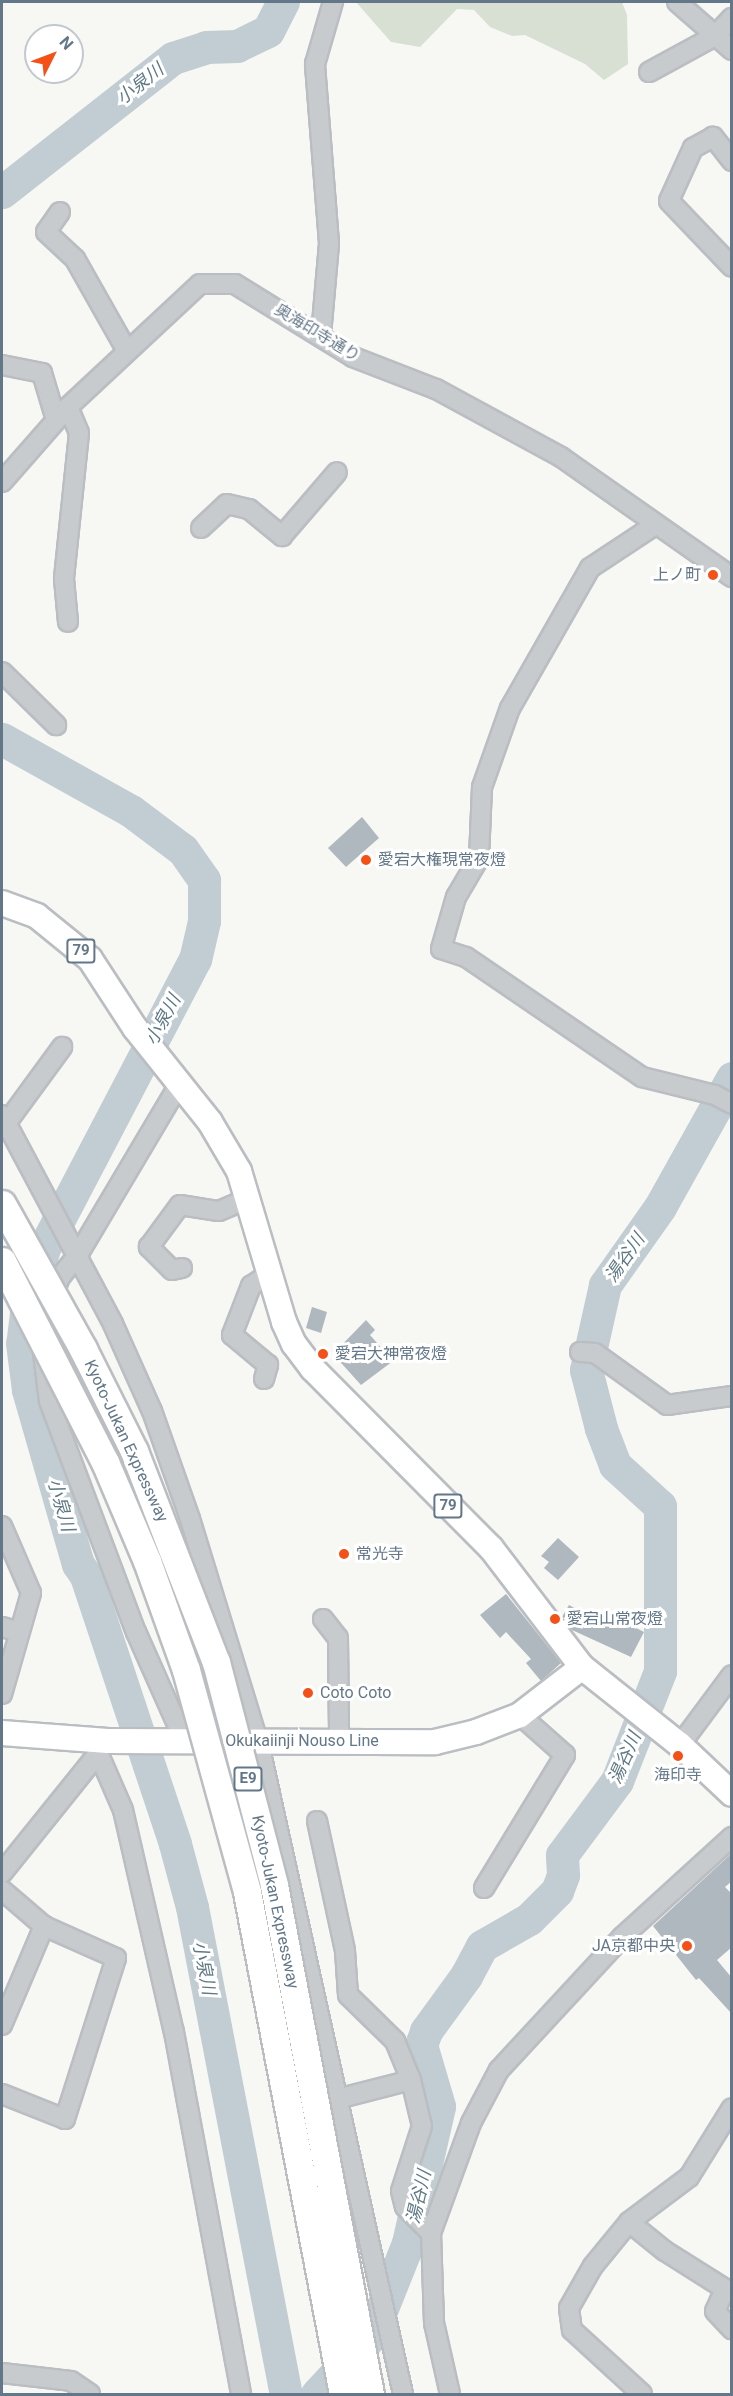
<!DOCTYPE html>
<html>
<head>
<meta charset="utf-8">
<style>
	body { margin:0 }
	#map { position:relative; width:733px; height:2396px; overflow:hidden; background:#f7f7f4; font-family:Roboto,"Noto Sans JP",sans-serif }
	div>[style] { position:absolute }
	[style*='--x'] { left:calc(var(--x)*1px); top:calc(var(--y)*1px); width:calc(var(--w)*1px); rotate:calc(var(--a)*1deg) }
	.green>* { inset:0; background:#d8e0d4 }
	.river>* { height:33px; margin:-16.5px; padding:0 16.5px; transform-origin:16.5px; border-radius:16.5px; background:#c1cdd2 }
	.building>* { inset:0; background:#afb8be }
	.roads { filter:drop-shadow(2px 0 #babec2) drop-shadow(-2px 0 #babec2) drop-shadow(0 2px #babec2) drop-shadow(0 -2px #babec2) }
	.minor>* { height:18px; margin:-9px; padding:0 9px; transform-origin:9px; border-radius:9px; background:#c7cbce }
	.major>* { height:24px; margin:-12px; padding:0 12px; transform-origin:12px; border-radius:12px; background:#fff }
	.bridges { filter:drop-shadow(2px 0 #bbbec1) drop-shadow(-2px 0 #bbbec1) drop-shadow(0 2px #bbbec1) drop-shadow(0 -2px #bbbec1) }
	.highway-bridge>* { height:27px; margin:-13.5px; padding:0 13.5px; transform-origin:13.5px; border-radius:13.5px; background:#fff }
	.dots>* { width:16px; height:16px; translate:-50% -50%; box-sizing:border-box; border:3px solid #fff; border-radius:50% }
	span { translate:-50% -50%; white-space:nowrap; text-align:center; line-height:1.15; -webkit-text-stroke:6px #fff; paint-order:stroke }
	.shield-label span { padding:2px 4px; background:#fff; border:2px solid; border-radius:4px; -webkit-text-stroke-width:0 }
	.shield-label { font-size:15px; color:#637788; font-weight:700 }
	.street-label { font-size:16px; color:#637788 }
	.poi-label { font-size:16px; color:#637788 }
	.right { translate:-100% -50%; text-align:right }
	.left { translate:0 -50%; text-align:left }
	.water-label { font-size:18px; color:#5f7984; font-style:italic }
	.frame { position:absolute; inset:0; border:3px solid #637788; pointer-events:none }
	.north { position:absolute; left:24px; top:24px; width:60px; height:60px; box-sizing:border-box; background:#fff; border:2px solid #c1c9cf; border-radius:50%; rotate:48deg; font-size:16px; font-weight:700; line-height:24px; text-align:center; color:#637788 }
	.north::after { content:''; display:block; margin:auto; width:21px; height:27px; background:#f45118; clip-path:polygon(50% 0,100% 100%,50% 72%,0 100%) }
</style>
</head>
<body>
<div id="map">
	<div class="green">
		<i style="clip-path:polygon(356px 2px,622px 2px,627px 15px,628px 64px,604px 80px,585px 64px,525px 35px,512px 36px,490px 27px,474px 10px,457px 9px,420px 47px,391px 42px)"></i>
	</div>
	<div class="river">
		<i style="--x:2;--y:192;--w:217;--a:-38.1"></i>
		<i style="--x:173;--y:58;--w:35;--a:-18"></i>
		<i style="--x:206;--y:47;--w:31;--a:-2"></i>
		<i style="--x:237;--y:46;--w:34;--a:-26"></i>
		<i style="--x:268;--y:31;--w:33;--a:-63"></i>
		<i style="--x:2;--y:739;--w:148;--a:29.2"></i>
		<i style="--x:131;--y:811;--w:65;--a:36.9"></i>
		<i style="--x:183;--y:850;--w:37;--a:55"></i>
		<i style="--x:204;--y:880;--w:41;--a:90"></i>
		<i style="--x:204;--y:921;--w:39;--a:103"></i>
		<i style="--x:195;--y:959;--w:326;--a:117.6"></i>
		<i style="--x:44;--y:1248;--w:59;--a:106.6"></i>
		<i style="--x:27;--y:1305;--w:38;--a:97"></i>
		<i style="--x:22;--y:1343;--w:47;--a:82.7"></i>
		<i style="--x:28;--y:1390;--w:181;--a:74"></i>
		<i style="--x:78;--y:1564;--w:14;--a:56"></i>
		<i style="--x:86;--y:1576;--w:282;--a:71.6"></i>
		<i style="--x:175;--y:1844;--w:65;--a:74.9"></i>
		<i style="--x:192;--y:1907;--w:496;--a:79.1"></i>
		<i style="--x:317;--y:2394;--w:79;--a:-47"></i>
		<i style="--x:371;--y:2336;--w:100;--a:-68.3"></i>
		<i style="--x:408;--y:2243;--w:140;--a:-77.2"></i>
		<i style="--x:439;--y:2106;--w:64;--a:-106.4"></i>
		<i style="--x:421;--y:2045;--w:15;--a:-70"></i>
		<i style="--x:426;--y:2031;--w:68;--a:-54"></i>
		<i style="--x:466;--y:1976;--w:34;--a:-62"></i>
		<i style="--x:482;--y:1946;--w:54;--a:-29.9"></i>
		<i style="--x:529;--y:1919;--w:40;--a:-45"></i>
		<i style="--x:557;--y:1891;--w:17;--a:-69"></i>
		<i style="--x:563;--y:1875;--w:20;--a:-93"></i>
		<i style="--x:562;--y:1855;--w:92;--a:-53.4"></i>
		<i style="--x:617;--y:1781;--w:118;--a:-68.6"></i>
		<i style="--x:660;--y:1671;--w:165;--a:-90"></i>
		<i style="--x:660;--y:1506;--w:61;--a:-137.7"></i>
		<i style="--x:615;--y:1465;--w:40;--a:-111"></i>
		<i style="--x:601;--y:1428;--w:60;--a:-104.5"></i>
		<i style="--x:586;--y:1370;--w:87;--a:-77.4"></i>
		<i style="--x:605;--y:1285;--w:95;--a:-54.8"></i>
		<i style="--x:660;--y:1207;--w:148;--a:-60.8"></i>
	</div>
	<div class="building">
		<i style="clip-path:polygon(362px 817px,379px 838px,346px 867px,328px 848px)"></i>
		<i style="clip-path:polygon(312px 1307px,327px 1312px,321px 1333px,306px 1328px)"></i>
		<i style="clip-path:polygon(366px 1320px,375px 1330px,370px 1335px,393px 1361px,361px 1385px,333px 1354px)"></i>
		<i style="clip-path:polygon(558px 1538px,579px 1557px,558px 1580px,544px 1568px,549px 1562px,541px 1556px)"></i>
		<i style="clip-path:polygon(506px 1594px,561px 1663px,541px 1681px,526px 1663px,531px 1659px,506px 1632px,500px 1638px,480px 1615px)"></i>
		<i style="clip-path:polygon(569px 1605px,606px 1625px,611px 1615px,644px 1632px,631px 1657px,572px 1630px,562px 1617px)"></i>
		<i style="clip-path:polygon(732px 1853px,732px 1881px,725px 1887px,732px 1894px,732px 1947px,717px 1960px,732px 1978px,732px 2014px,699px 1978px,696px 1980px,653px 1926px)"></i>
	</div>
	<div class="roads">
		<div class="minor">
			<i style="--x:677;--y:2;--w:73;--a:41.1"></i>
			<i style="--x:649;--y:72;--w:75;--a:-28.6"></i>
			<i style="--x:715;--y:36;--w:25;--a:-47"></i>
			<i style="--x:732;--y:161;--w:31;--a:-128"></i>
			<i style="--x:713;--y:137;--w:23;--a:151"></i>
			<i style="--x:693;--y:148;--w:58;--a:114.4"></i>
			<i style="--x:669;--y:201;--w:91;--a:46.3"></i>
			<i style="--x:60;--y:212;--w:24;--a:125"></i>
			<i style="--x:46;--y:232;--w:40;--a:43"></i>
			<i style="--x:75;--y:259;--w:106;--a:60.5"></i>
			<i style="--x:321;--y:335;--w:92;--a:-85"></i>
			<i style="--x:329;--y:243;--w:180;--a:-94.5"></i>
			<i style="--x:315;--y:64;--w:65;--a:-73.8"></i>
			<i style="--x:2;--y:365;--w:41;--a:11.3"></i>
			<i style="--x:42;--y:373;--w:49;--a:73.4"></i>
			<i style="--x:68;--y:407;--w:28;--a:67"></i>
			<i style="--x:79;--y:433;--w:147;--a:95.9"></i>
			<i style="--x:64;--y:579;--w:43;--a:84.7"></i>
			<i style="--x:2;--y:482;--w:100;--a:-48.7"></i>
			<i style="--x:68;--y:407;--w:180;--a:-43"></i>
			<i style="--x:200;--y:284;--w:35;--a:0"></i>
			<i style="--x:235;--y:284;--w:139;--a:31.7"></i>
			<i style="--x:353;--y:357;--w:89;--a:21.1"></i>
			<i style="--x:436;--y:389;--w:142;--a:28.5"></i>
			<i style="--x:561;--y:457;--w:209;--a:35.1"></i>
			<i style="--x:655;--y:525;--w:78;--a:146.5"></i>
			<i style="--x:590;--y:568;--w:161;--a:119.7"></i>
			<i style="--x:510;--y:708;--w:84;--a:109.5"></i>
			<i style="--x:482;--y:787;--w:71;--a:92.4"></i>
			<i style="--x:479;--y:858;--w:45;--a:120.5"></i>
			<i style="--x:456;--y:897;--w:54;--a:106.1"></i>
			<i style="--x:441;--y:949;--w:26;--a:18"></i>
			<i style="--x:466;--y:957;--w:213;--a:34.3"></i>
			<i style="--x:642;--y:1077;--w:75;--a:13.9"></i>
			<i style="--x:715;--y:1095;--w:19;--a:28"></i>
			<i style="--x:201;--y:528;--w:35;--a:-43"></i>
			<i style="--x:227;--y:504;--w:23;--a:13"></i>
			<i style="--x:249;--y:509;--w:43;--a:39.3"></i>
			<i style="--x:282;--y:536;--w:84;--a:-49.3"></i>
			<i style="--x:2;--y:672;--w:76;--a:44.5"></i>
			<i style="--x:180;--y:1083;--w:200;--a:120.7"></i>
			<i style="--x:78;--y:1255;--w:28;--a:129"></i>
			<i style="--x:60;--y:1277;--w:38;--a:110"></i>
			<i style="--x:47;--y:1313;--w:40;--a:95.7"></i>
			<i style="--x:43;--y:1353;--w:48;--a:82.9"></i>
			<i style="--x:49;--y:1401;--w:247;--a:69.4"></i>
			<i style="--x:136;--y:1632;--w:118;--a:66"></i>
			<i style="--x:2;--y:1115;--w:237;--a:62"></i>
			<i style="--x:113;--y:1324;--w:95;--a:65.9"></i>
			<i style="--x:152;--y:1411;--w:114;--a:70.6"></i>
			<i style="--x:190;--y:1519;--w:235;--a:73"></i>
			<i style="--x:259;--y:1744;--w:666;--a:77.51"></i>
			<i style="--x:5;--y:1125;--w:97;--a:-53.8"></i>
			<i style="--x:182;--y:1268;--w:10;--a:169"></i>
			<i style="--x:172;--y:1270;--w:33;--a:-135"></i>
			<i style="--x:149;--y:1247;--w:52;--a:-53.6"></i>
			<i style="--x:180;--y:1205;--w:39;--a:9"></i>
			<i style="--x:219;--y:1211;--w:33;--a:-23"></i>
			<i style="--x:580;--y:1352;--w:15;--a:4"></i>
			<i style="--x:595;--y:1353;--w:89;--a:35.8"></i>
			<i style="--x:667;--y:1405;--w:66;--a:-7.9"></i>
			<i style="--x:264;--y:1379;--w:15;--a:-74"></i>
			<i style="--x:268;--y:1365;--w:47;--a:-140.2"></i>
			<i style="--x:232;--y:1335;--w:53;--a:-68.8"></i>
			<i style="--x:251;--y:1286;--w:23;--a:-34"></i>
			<i style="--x:2;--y:1526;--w:73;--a:66.6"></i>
			<i style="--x:31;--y:1593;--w:105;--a:106"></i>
			<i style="--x:323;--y:1619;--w:24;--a:52"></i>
			<i style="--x:338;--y:1638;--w:103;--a:89.4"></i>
			<i style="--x:2;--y:1627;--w:18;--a:16"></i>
			<i style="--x:93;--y:1741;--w:75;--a:66.5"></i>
			<i style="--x:123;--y:1810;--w:228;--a:77.1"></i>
			<i style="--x:174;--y:2032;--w:368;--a:79.5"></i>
			<i style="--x:680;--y:1745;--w:87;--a:-53.4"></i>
			<i style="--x:317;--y:1821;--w:133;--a:77.8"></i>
			<i style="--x:345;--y:1951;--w:44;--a:86.1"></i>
			<i style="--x:348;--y:1995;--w:66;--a:44.4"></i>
			<i style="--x:395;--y:2041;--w:42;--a:67.7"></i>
			<i style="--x:2;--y:1873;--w:151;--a:-51.2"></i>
			<i style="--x:484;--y:1888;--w:156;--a:-58.7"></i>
			<i style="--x:565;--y:1755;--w:60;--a:-138.4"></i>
			<i style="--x:2;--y:1890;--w:55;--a:40.6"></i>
			<i style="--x:44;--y:1926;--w:79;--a:24"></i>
			<i style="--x:116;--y:1958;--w:169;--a:107.6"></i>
			<i style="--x:65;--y:2119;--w:68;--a:-158.4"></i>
			<i style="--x:2;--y:2025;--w:108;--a:-67"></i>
			<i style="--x:337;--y:2099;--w:76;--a:-14.4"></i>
			<i style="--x:411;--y:2080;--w:47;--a:76.6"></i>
			<i style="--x:422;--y:2126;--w:68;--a:107.9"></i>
			<i style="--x:401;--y:2191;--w:16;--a:76"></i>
			<i style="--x:405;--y:2207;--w:37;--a:45"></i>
			<i style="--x:629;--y:2222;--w:46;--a:38.9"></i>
			<i style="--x:665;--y:2251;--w:71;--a:32.3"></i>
			<i style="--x:725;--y:2289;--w:24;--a:114"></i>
			<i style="--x:715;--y:2311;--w:25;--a:47"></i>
			<i style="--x:2;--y:2373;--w:69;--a:6.6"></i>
			<i style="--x:71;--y:2381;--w:23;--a:34"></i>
			<i style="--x:450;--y:2394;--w:73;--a:-102.7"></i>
			<i style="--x:434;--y:2323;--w:90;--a:-91.9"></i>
			<i style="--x:431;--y:2233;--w:117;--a:-70"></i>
			<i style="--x:471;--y:2123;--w:60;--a:-62.2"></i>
			<i style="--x:499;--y:2070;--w:181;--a:-47.2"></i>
			<i style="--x:622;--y:1937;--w:149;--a:-42.3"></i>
			<i style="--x:642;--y:2394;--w:95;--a:-137.6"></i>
			<i style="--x:572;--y:2330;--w:22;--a:-98"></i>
			<i style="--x:569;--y:2308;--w:48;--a:-60.3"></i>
			<i style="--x:593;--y:2266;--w:57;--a:-50.7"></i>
			<i style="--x:629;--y:2222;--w:75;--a:-36.9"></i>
			<i style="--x:689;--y:2177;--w:81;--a:-58.1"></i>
		</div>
		<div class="major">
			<i style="--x:2;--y:903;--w:37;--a:20"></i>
			<i style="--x:37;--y:916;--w:68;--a:39.1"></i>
			<i style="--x:90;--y:959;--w:82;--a:56.9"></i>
			<i style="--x:135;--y:1028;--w:120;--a:51.4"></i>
			<i style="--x:210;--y:1122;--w:57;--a:59.4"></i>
			<i style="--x:239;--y:1171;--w:158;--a:73.4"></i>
			<i style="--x:284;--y:1322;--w:24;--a:66"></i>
			<i style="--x:294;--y:1344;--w:31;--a:53"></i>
			<i style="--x:313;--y:1369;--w:252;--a:45.2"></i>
			<i style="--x:491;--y:1548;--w:150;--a:52.6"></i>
			<i style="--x:582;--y:1667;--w:125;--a:38.5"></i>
			<i style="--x:680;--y:1745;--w:71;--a:43.3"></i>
			<i style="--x:2;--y:1733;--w:106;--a:4.3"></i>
			<i style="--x:108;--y:1741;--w:327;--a:0.2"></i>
			<i style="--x:435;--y:1742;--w:42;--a:-13.7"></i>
			<i style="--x:476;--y:1732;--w:47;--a:-21.1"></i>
			<i style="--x:520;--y:1715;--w:78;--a:-37.7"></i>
		</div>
	</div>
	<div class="bridges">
		<div class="highway-bridge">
			<i style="--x:2;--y:1204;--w:166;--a:60.8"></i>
			<i style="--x:83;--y:1349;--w:114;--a:63.4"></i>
			<i style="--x:134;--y:1451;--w:226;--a:68.8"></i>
			<i style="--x:216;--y:1662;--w:230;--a:75.4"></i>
			<i style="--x:274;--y:1885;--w:518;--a:79.32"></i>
			<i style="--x:2;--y:1261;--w:226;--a:62.9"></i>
			<i style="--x:105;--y:1462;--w:108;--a:67"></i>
			<i style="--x:147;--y:1561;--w:116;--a:70.3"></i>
			<i style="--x:186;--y:1670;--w:230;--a:74.6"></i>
			<i style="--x:247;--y:1892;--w:511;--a:79.17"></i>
		</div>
	</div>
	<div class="dots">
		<i style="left:713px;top:575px;background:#f45118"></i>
		<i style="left:366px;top:860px;background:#f45118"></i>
		<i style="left:323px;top:1354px;background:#f45118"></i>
		<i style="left:344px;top:1554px;background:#f45118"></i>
		<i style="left:555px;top:1619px;background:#f45118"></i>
		<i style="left:308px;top:1693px;background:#f45118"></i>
		<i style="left:678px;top:1756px;background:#f45118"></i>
		<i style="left:687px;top:1946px;background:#f45118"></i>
	</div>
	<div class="shield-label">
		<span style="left:81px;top:951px">79</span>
		<span style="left:448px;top:1506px">79</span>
		<span style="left:248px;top:1779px">E9</span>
	</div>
	<div class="street-label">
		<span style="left:317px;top:333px;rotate:31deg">奥海印寺通り</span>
		<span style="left:126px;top:1441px;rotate:65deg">Kyoto-Jukan Expressway</span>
		<span style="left:302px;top:1741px">Okukaiinji Nouso Line</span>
		<span style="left:275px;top:1902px;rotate:78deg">Kyoto-Jukan Expressway</span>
	</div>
	<div class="poi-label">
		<span class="right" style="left:701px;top:575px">上ノ町</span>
		<span class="left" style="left:378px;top:860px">愛宕大権現常夜燈</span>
		<span class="left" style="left:335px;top:1354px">愛宕大神常夜燈</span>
		<span class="left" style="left:356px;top:1554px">常光寺</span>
		<span class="left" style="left:567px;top:1619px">愛宕山常夜燈</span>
		<span class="left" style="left:320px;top:1693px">Coto Coto</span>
		<span style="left:678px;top:1775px">海印寺</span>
		<span class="right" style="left:675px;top:1946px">JA京都中央</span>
	</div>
	<div class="water-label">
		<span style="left:140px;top:84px;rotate:-38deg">小泉川</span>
		<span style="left:163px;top:1020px;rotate:-62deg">小泉川</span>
		<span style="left:625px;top:1258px;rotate:-55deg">湯谷川</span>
		<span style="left:61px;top:1505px;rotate:74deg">小泉川</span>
		<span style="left:625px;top:1758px;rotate:-66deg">湯谷川</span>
		<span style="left:204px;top:1968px;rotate:79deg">小泉川</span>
		<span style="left:419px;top:2197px;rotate:-77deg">湯谷川</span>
	</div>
	<div class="frame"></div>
	<div class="north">N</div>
</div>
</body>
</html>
